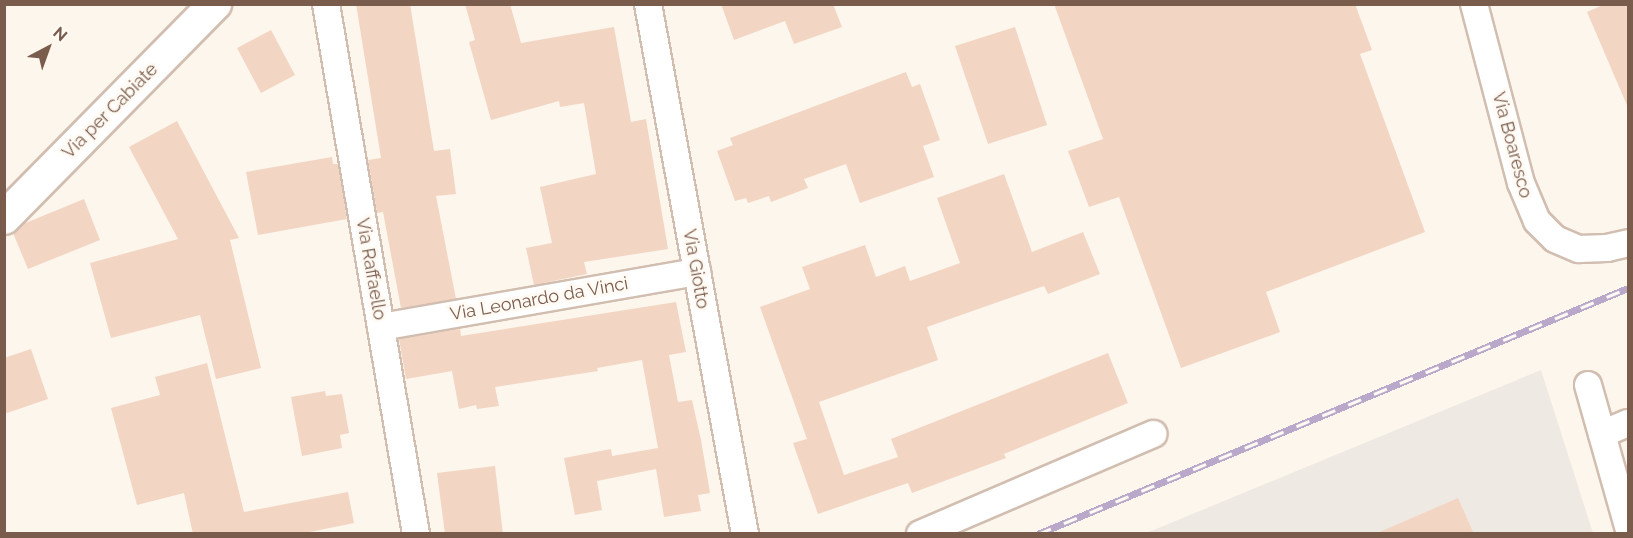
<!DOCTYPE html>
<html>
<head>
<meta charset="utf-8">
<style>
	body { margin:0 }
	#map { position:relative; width:1633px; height:538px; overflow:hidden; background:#fdf6ec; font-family:Raleway,sans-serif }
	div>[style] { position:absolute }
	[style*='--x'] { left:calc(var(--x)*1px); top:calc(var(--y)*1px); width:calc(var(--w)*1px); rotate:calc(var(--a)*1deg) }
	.industrial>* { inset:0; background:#efe9e4 }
	.building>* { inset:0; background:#f3d5c3 }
	.roads { filter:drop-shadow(2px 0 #d1beb0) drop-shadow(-2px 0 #d1beb0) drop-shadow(0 2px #d1beb0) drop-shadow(0 -2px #d1beb0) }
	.minor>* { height:26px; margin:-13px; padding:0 13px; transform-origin:13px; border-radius:13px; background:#fff }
	.tertiary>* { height:32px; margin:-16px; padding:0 16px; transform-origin:16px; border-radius:16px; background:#fff }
	.rail>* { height:7px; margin-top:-3.5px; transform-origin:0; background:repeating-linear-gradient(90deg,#fffaf3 0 14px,#b9a8c9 0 28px); box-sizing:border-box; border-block:2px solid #b9a8c9 }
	span { translate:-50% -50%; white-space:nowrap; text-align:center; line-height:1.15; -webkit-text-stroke:6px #fffaf3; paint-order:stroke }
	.street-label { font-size:18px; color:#7a5c4d }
	.frame { position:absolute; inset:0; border:6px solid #7a5c4d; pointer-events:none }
	.north { position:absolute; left:18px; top:18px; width:60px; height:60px; -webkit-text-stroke:4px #fffaf3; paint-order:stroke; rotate:41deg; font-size:16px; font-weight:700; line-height:24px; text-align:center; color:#7a5c4d }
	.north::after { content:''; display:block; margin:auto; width:21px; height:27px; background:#7a5c4d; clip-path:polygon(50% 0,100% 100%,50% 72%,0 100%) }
</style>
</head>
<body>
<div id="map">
	<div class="industrial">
		<i style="clip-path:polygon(1541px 370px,1593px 533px,1144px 534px)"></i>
	</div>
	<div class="building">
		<i style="clip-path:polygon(356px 4px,410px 4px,434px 151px,450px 149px,456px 194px,436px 196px,456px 299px,401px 308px,383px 212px,377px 213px,368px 160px,381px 158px)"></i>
		<i style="clip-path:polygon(465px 4px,510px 4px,521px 43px,614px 27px,631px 122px,646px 119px,668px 249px,584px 262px,587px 274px,534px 285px,526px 248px,552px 243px,540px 187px,596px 174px,584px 103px,560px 107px,559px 101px,491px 120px,469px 42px,475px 40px)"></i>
		<i style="clip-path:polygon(721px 4px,833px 4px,842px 27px,794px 44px,785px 21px,734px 40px)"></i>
		<i style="clip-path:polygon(1054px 4px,1355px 4px,1372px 50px,1360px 54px,1425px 232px,1266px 292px,1280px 332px,1181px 368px,1119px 197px,1089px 207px,1068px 151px,1103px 139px)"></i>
		<i style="clip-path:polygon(1605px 4px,1629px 4px,1629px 110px,1587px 12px)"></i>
		<i style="clip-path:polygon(1015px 27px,1047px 125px,988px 144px,955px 46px)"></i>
		<i style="clip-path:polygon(271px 30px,295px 75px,261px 93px,237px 48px)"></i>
		<i style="clip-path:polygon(906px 72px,912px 87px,920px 84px,940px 140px,923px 146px,934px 177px,860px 203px,846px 164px,804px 179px,808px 188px,771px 202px,769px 196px,748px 203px,746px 198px,735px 201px,717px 151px,733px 145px,730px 138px)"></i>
		<i style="clip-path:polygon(177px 121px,239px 238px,230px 240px,261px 368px,216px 379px,200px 315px,111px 338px,90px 263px,178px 239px,129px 147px)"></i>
		<i style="clip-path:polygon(332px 157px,333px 164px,338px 164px,347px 219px,258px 235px,246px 172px)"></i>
		<i style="clip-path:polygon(1004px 174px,1032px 252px,1083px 232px,1100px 274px,1048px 294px,1044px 286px,927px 327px,938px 360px,819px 402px,844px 475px,898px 457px,891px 439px,1108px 353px,1128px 403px,1004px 454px,1006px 458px,912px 493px,908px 483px,818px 514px,793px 443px,807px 439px,760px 307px,810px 289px,802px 267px,865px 245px,876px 277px,905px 266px,910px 281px,960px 263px,937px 198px)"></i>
		<i style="clip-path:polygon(84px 199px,100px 240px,28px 269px,13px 233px,23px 224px)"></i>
		<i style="clip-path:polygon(676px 302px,686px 352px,669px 355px,678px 402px,692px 400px,701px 440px,710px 493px,698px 495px,701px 511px,664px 517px,656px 469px,597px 481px,602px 510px,575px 515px,564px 458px,611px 449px,612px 456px,658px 448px,642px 360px,597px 368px,598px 371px,495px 387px,499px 406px,477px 409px,476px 405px,459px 409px,452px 371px,406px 379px,399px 339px,460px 329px,461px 336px)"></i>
		<i style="clip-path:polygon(31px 349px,48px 399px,4px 414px,4px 358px)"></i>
		<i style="clip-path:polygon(207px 363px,244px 512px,348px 492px,354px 523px,300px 534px,193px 534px,184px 493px,137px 505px,111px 408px,160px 395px,155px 377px)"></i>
		<i style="clip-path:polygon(325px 391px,326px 396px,342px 394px,349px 433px,340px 435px,342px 448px,302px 456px,291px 397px)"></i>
		<i style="clip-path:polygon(495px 466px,503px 534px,445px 534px,437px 473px)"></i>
		<i style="clip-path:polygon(1458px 498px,1474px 534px,1375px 534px)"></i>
	</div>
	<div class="roads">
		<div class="minor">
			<i style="--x:326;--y:4;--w:538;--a:80.36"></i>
			<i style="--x:648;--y:4;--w:539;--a:79.63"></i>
			<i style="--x:1474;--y:4;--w:185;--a:75.3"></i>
			<i style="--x:1521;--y:183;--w:41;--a:67.2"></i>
			<i style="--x:1537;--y:221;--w:25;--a:45"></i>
			<i style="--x:1555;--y:239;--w:26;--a:23"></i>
			<i style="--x:1579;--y:249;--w:28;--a:-2"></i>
			<i style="--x:1607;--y:248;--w:22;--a:-13"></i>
			<i style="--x:381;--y:327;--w:321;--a:-9.9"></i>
			<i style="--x:1588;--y:385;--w:147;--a:74.2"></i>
			<i style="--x:1602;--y:434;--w:28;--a:-23"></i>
			<i style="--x:920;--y:534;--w:254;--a:-23.2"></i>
		</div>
		<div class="tertiary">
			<i style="--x:4;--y:218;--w:301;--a:-45.4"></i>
		</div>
	</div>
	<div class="rail">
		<i style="--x:1038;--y:534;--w:639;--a:-22.63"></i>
	</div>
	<div class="street-label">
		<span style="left:110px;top:111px;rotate:-45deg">Via per Cabiate</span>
		<span style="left:1512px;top:145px;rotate:75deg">Via Boaresco</span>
		<span style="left:371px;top:269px;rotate:80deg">Via Raffaello</span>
		<span style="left:696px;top:269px;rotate:80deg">Via Giotto</span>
		<span style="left:539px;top:299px;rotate:-10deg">Via Leonardo da Vinci</span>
	</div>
	<div class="frame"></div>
	<div class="north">N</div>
</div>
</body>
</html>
